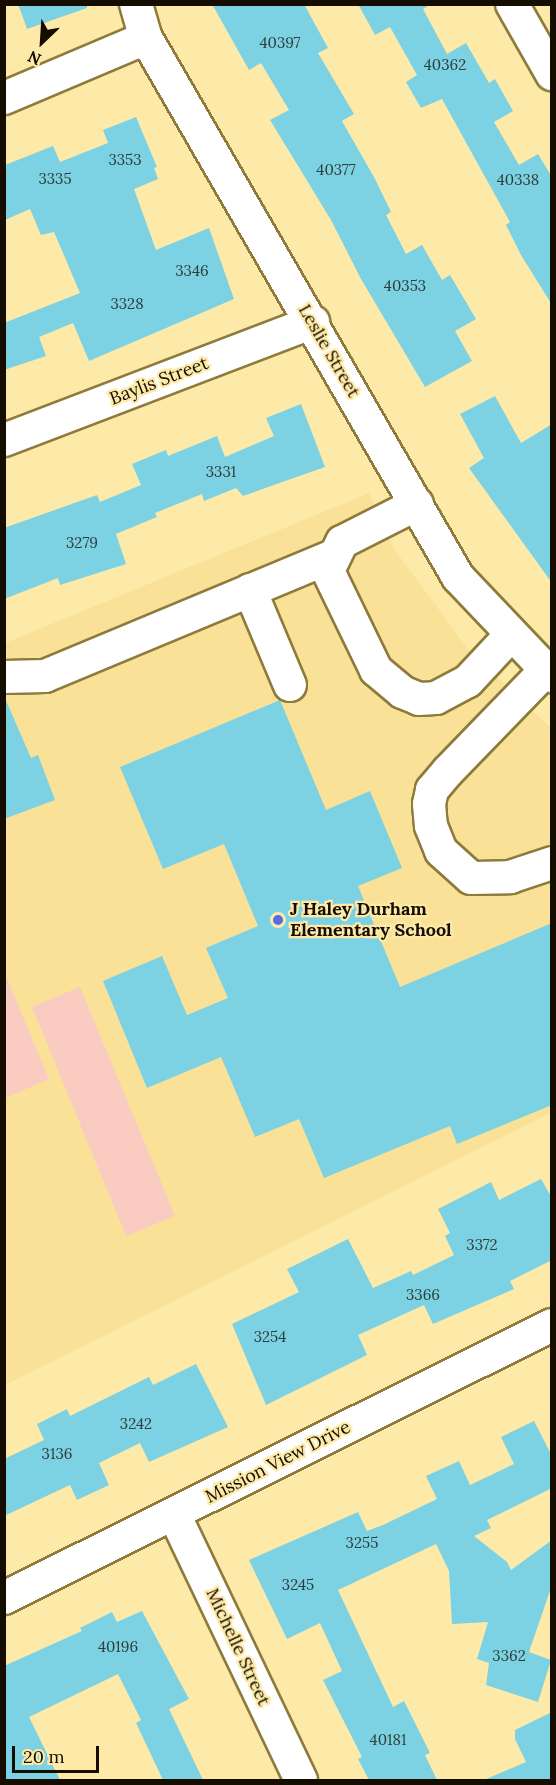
<!DOCTYPE html>
<html>
<head>
<meta charset="utf-8">
<style>
	body { margin:0 }
	#map { position:relative; width:556px; height:1785px; overflow:hidden; background:#feeaa8; font-family:Lora,serif }
	div>[style] { position:absolute }
	[style*='--x'] { left:calc(var(--x)*1px); top:calc(var(--y)*1px); width:calc(var(--w)*1px); rotate:calc(var(--a)*1deg) }
	.built>* { inset:0; background:#f9e298 }
	.green>* { inset:0; background:#f9cbc1 }
	.building>* { inset:0; background:#7cd1e3 }
	.roads { filter:drop-shadow(2px 0 #8e7b3b) drop-shadow(-2px 0 #8e7b3b) drop-shadow(0 2px #8e7b3b) drop-shadow(0 -2px #8e7b3b) }
	.minor>* { height:32px; margin:-16px; padding:0 16px; transform-origin:16px; border-radius:16px; background:#fff }
	.dots>* { width:16px; height:16px; translate:-50% -50%; box-sizing:border-box; border:3px solid #feeaa8; border-radius:50% }
	span { translate:-50% -50%; white-space:nowrap; text-align:center; line-height:1.15; -webkit-text-stroke:4.5px #feeaa8; paint-order:stroke }
	.number-label { font-size:15px; color:#2e3e39 }
	.number-label span { -webkit-text-stroke-width:0 }
	.street-label { font-size:18px; color:#140d00 }
	.poi-label { font-size:18px; color:#140d00; font-weight:700 }
	.left { translate:0 -50%; text-align:left }
	.frame { position:absolute; inset:0; border:6px solid #140d00; pointer-events:none }
	.north { position:absolute; left:12px; top:12px; width:60px; height:60px; -webkit-text-stroke:4px #feeaa8; paint-order:stroke; rotate:205deg; font-size:16px; font-weight:700; line-height:24px; text-align:center; color:#140d00 }
	.north::after { content:''; display:block; margin:auto; width:21px; height:27px; background:#140d00; clip-path:polygon(50% 0,100% 100%,50% 72%,0 100%) }
	.scale { position:absolute; left:12px; top:1746px; width:87px; height:27px; box-sizing:border-box; border:3px solid #140d00; border-top:0; padding-left:8px; font-size:18px; line-height:21px; white-space:nowrap; color:#140d00; -webkit-text-stroke:4px #feeaa8; paint-order:stroke }
</style>
</head>
<body>
<div id="map">
	<div class="built">
		<i style="clip-path:polygon(369px 493px,395px 550px,468px 649px,551px 728px,551px 1113px,5px 1385px,5px 643px)"></i>
	</div>
	<div class="green">
		<i style="clip-path:polygon(4px 972px,49px 1079px,5px 1098px,4px 1098px)"></i>
		<i style="clip-path:polygon(80px 987px,175px 1216px,126px 1236px,32px 1007px)"></i>
	</div>
	<div class="building">
		<i style="clip-path:polygon(18px 4px,87px 4px,87px 8px,27px 29px)"></i>
		<i style="clip-path:polygon(212px 4px,304px 4px,328px 48px,318px 53px,354px 114px,342px 121px,375px 179px,391px 212px,386px 215px,406px 254px,422px 245px,442px 280px,450px 275px,476px 319px,455px 331px,472px 361px,425px 387px,361px 279px,331px 220px,270px 120px,289px 110px,261px 63px,249px 70px)"></i>
		<i style="clip-path:polygon(358px 4px,431px 4px,423px 9px,447px 54px,466px 43px,489px 83px,495px 79px,513px 111px,494px 122px,519px 165px,538px 154px,552px 177px,552px 305px,521px 255px,506px 225px,510px 222px,442px 99px,421px 108px,406px 82px,417px 75px,390px 27px,375px 35px)"></i>
		<i style="clip-path:polygon(136px 117px,157px 167px,154px 168px,158px 179px,134px 189px,156px 250px,209px 228px,234px 299px,89px 361px,73px 323px,39px 337px,46px 356px,4px 370px,4px 323px,80px 293px,54px 232px,41px 235px,30px 209px,5px 220px,5px 165px,53px 146px,60px 162px,108px 143px,103px 130px)"></i>
		<i style="clip-path:polygon(495px 396px,521px 443px,552px 424px,552px 583px,469px 468px,484px 458px,460px 414px)"></i>
		<i style="clip-path:polygon(301px 404px,325px 467px,243px 496px,236px 488px,204px 501px,202px 494px,155px 513px,157px 517px,116px 534px,126px 564px,60px 585px,58px 578px,4px 599px,4px 528px,97px 495px,100px 502px,141px 485px,132px 464px,166px 450px,168px 456px,217px 436px,225px 457px,274px 436px,266px 418px)"></i>
		<i style="clip-path:polygon(4px 696px,31px 758px,38px 755px,55px 800px,4px 819px)"></i>
		<i style="clip-path:polygon(280px 700px,326px 810px,370px 791px,402px 868px,358px 886px,400px 987px,552px 923px,552px 1105px,457px 1144px,450px 1126px,324px 1178px,299px 1119px,255px 1137px,221px 1057px,147px 1088px,103px 981px,162px 956px,187px 1015px,228px 998px,206px 948px,258px 926px,224px 844px,163px 869px,120px 767px)"></i>
		<i style="clip-path:polygon(541px 1179px,552px 1198px,552px 1260px,510px 1281px,514px 1289px,433px 1324px,424px 1305px,358px 1335px,367px 1355px,266px 1405px,232px 1324px,299px 1292px,287px 1269px,348px 1239px,373px 1288px,411px 1271px,413px 1275px,454px 1255px,445px 1236px,450px 1233px,438px 1209px,491px 1182px,499px 1200px)"></i>
		<i style="clip-path:polygon(196px 1364px,228px 1427px,149px 1462px,140px 1443px,99px 1463px,109px 1485px,77px 1500px,70px 1485px,4px 1516px,4px 1459px,44px 1440px,37px 1424px,67px 1409px,70px 1416px,149px 1377px,153px 1385px)"></i>
		<i style="clip-path:polygon(534px 1421px,552px 1456px,552px 1488px,487px 1520px,491px 1528px,474px 1536px,507px 1562px,511px 1570px,552px 1540px,552px 1585px,529px 1652px,551px 1660px,538px 1702px,486px 1685px,489px 1663px,477px 1659px,488px 1622px,452px 1624px,449px 1571px,436px 1544px,338px 1590px,393px 1707px,404px 1701px,430px 1753px,425px 1755px,437px 1780px,369px 1780px,358px 1759px,362px 1757px,323px 1680px,342px 1671px,320px 1623px,287px 1639px,249px 1560px,358px 1512px,367px 1531px,383px 1525px,437px 1499px,426px 1476px,459px 1461px,470px 1485px,514px 1464px,501px 1437px)"></i>
		<i style="clip-path:polygon(142px 1611px,189px 1699px,169px 1709px,203px 1780px,163px 1780px,136px 1723px,141px 1720px,118px 1674px,29px 1717px,60px 1780px,4px 1780px,4px 1666px,82px 1631px,80px 1628px,112px 1612px,117px 1622px)"></i>
		<i style="clip-path:polygon(552px 1712px,552px 1780px,484px 1780px,526px 1762px,515px 1739px,515px 1730px)"></i>
	</div>
	<div class="roads">
		<div class="minor">
			<i style="--x:136;--y:4;--w:35;--a:74"></i>
			<i style="--x:146;--y:38;--w:623;--a:59.94"></i>
			<i style="--x:458;--y:577;--w:137;--a:46.5"></i>
			<i style="--x:512;--y:4;--w:81;--a:60.3"></i>
			<i style="--x:4;--y:98;--w:154;--a:-22.9"></i>
			<i style="--x:4;--y:440;--w:331;--a:-20.9"></i>
			<i style="--x:417;--y:504;--w:84;--a:153.1"></i>
			<i style="--x:342;--y:542;--w:32;--a:116"></i>
			<i style="--x:328;--y:571;--w:110;--a:64.1"></i>
			<i style="--x:376;--y:670;--w:34;--a:40"></i>
			<i style="--x:402;--y:692;--w:18;--a:22"></i>
			<i style="--x:419;--y:699;--w:17;--a:-3"></i>
			<i style="--x:436;--y:698;--w:36;--a:-28"></i>
			<i style="--x:468;--y:681;--w:62;--a:-47"></i>
			<i style="--x:250;--y:590;--w:103;--a:67.2"></i>
			<i style="--x:546;--y:670;--w:141;--a:134.1"></i>
			<i style="--x:448;--y:771;--w:25;--a:130"></i>
			<i style="--x:432;--y:790;--w:14;--a:102"></i>
			<i style="--x:429;--y:804;--w:22;--a:85"></i>
			<i style="--x:431;--y:826;--w:27;--a:68"></i>
			<i style="--x:441;--y:851;--w:40;--a:42"></i>
			<i style="--x:471;--y:878;--w:39;--a:-1"></i>
			<i style="--x:510;--y:877;--w:44;--a:-18.4"></i>
			<i style="--x:4;--y:677;--w:41;--a:-1.4"></i>
			<i style="--x:45;--y:676;--w:312;--a:-22.6"></i>
			<i style="--x:174;--y:1514;--w:295;--a:64.5"></i>
			<i style="--x:4;--y:1598;--w:612;--a:-26.48"></i>
		</div>
	</div>
	<div class="dots">
		<i style="left:278px;top:920px;background:#596be2"></i>
	</div>
	<div class="number-label">
		<span style="left:280px;top:43px">40397</span>
		<span style="left:445px;top:65px">40362</span>
		<span style="left:125px;top:160px">3353</span>
		<span style="left:336px;top:170px">40377</span>
		<span style="left:55px;top:179px">3335</span>
		<span style="left:518px;top:180px">40338</span>
		<span style="left:192px;top:271px">3346</span>
		<span style="left:405px;top:286px">40353</span>
		<span style="left:127px;top:304px">3328</span>
		<span style="left:221px;top:472px">3331</span>
		<span style="left:82px;top:543px">3279</span>
		<span style="left:482px;top:1245px">3372</span>
		<span style="left:423px;top:1295px">3366</span>
		<span style="left:270px;top:1337px">3254</span>
		<span style="left:136px;top:1424px">3242</span>
		<span style="left:57px;top:1454px">3136</span>
		<span style="left:362px;top:1543px">3255</span>
		<span style="left:298px;top:1585px">3245</span>
		<span style="left:118px;top:1647px">40196</span>
		<span style="left:509px;top:1656px">3362</span>
		<span style="left:388px;top:1740px">40181</span>
	</div>
	<div class="street-label">
		<span style="left:329px;top:351px;rotate:60deg">Leslie Street</span>
		<span style="left:159px;top:381px;rotate:-21deg">Baylis Street</span>
		<span style="left:278px;top:1462px;rotate:-27deg">Mission View Drive</span>
		<span style="left:238px;top:1647px;rotate:65deg">Michelle Street</span>
	</div>
	<div class="poi-label">
		<span class="left" style="left:290px;top:920px">J Haley Durham<br>Elementary School</span>
	</div>
	<div class="frame"></div>
	<div class="north">N</div>
	<div class="scale">20 m</div>
</div>
</body>
</html>
